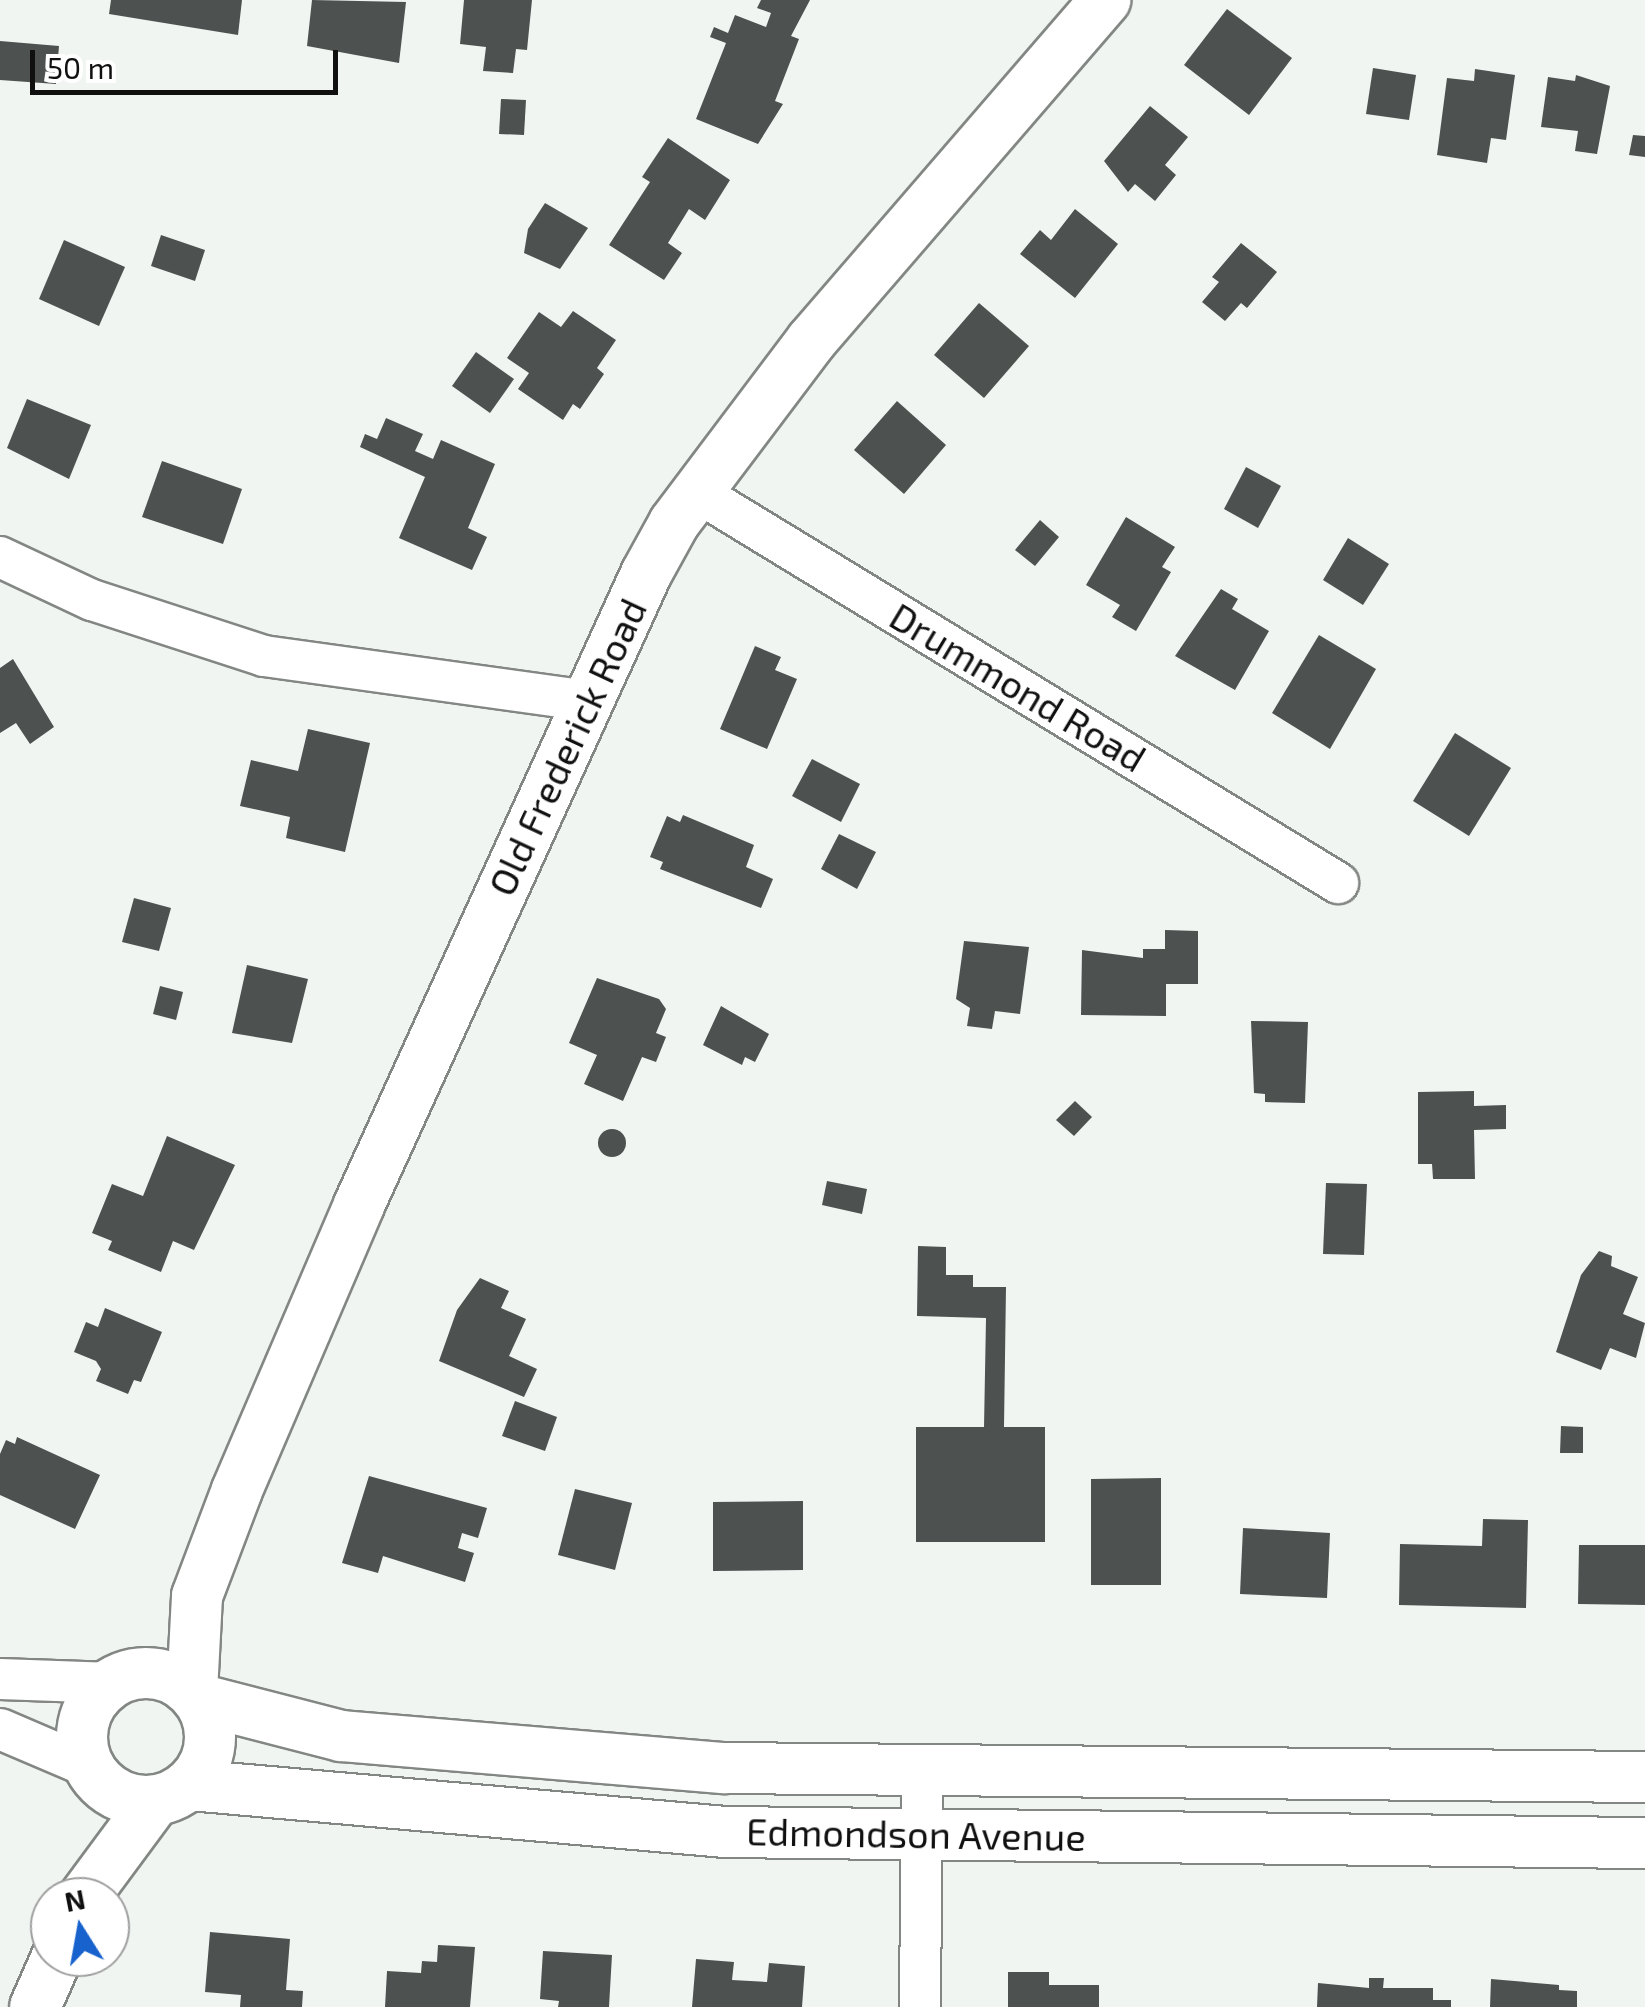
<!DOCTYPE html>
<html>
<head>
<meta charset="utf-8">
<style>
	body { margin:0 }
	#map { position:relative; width:1645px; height:2007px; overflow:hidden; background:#f0f5f2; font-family:"Exo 2",sans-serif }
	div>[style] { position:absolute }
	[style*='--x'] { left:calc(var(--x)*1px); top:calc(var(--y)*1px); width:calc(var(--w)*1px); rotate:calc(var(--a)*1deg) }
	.building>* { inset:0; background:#4d5250 }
	.round { border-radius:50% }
	.roads { filter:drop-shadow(2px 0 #838784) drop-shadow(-2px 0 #838784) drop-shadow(0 2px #838784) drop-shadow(0 -2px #838784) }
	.minor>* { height:40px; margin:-20px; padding:0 20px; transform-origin:20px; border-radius:20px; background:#fff }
	.tertiary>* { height:50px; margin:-25px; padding:0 25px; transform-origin:25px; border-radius:25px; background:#fff }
	.tertiary>.ring { margin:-25px; padding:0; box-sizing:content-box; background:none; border:50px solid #fff; border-radius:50% }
	span { translate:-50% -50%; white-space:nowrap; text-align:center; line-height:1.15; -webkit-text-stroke:10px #fff; paint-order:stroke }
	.street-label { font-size:38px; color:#0f100f }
	.north { position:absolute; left:30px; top:1877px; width:100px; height:100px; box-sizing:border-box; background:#fff; border:2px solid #9f9f9f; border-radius:50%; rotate:349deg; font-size:28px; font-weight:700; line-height:40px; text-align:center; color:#0f100f }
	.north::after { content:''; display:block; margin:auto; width:35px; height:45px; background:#1862cd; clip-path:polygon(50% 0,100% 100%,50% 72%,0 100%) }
	.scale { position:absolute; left:30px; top:50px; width:308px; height:45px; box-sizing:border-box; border:5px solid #0f100f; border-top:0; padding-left:12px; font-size:30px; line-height:35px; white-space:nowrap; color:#0f100f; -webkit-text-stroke:8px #fff; paint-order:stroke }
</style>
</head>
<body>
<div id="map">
	<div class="building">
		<i style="clip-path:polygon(111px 0,242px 0,238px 35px,109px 14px)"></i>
		<i style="clip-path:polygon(312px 0,406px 2px,399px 63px,307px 46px)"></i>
		<i style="clip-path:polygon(464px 0,532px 0,527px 50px,516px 49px,513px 73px,483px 71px,486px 47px,460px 44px)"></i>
		<i style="clip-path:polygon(761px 0,810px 0,791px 36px,799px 39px,775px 101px,783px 104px,758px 144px,696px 119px,726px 43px,710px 37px,714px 27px,728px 33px,735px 15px,766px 27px,771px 13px,757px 8px)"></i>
		<i style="clip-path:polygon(1227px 9px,1292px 58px,1249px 115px,1184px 65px)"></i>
		<i style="clip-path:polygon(0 41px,59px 46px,56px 84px,0 80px)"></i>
		<i style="clip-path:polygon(1373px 68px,1416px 75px,1409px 120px,1366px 114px)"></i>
		<i style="clip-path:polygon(1475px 69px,1515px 75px,1506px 140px,1491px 138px,1487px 163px,1437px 155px,1447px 78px,1474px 81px)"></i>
		<i style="clip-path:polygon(1576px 75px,1610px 86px,1597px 154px,1575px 151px,1578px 131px,1541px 127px,1548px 77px,1575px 81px)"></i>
		<i style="clip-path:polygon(501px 99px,526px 100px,524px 135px,499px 134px)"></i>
		<i style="clip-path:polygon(1150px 106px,1188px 137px,1165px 165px,1176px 175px,1155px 201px,1135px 184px,1128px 192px,1104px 161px)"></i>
		<i style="clip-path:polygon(1633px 135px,1645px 136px,1645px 157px,1629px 155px)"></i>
		<i style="clip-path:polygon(668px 138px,730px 180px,705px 220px,689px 209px,668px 243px,682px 253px,664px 280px,609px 245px,650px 182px,642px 177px)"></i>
		<i style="clip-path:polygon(545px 203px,588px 228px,560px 269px,524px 253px,528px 229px)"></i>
		<i style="clip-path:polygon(1075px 209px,1118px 244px,1075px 298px,1020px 254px,1040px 230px,1051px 240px)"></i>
		<i style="clip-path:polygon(161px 235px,205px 250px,195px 281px,151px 266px)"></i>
		<i style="clip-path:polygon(64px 240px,125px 267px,99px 326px,39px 299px)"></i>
		<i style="clip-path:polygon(1241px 243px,1277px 272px,1247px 308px,1241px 303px,1225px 321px,1202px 302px,1219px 282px,1212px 277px)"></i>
		<i style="clip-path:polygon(979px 303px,1029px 346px,984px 398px,934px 355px)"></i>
		<i style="clip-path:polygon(573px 311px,616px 340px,597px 368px,604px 374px,580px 409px,573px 404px,563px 420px,518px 389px,529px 373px,507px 358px,539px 312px,561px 327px)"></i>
		<i style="clip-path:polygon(476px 352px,514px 379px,490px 413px,452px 386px)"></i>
		<i style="clip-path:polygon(27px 399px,91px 425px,69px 479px,7px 448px)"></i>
		<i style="clip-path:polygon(897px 401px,946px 445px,904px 494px,854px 450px)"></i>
		<i style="clip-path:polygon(386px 418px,423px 434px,415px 451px,433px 459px,441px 440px,495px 464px,468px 528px,487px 537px,472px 570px,399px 538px,425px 477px,360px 447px,365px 434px,377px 439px)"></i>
		<i style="clip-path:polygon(162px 461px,242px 489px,223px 544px,142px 517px)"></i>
		<i style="clip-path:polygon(1246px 467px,1281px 486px,1258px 528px,1224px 509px)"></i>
		<i style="clip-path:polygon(1126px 517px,1175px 547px,1162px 567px,1171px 572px,1136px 631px,1112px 617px,1120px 605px,1086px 585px)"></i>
		<i style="clip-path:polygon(1040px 520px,1059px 537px,1035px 566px,1015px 550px)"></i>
		<i style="clip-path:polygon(1348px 538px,1389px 564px,1363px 605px,1323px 580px)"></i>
		<i style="clip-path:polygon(1221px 589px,1238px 599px,1232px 609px,1269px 631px,1235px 690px,1175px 656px)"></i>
		<i style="clip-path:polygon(1319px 635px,1376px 669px,1330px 749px,1272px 713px)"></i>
		<i style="clip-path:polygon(755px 646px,781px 657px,775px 670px,797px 679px,767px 749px,720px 729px)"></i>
		<i style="clip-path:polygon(13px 659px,54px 727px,30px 744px,16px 723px,0 733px,0 668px)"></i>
		<i style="clip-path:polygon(308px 729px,370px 743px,345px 852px,286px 838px,290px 817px,240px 806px,251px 760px,298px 771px)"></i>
		<i style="clip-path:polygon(1455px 733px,1511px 768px,1469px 836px,1413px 801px)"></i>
		<i style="clip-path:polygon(812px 759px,860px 784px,841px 822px,792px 796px)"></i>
		<i style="clip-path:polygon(683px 815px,754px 845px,746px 867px,773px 879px,761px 908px,660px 869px,663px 862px,650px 857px,667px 816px,680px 822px)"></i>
		<i style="clip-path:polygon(839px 834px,876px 852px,857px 889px,821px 869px)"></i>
		<i style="clip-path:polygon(134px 898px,171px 908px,159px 951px,122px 942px)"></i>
		<i style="clip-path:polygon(1165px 930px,1198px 931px,1198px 984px,1166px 984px,1166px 1016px,1081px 1015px,1082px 950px,1143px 958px,1143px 949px,1165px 949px)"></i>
		<i style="clip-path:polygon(964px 941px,1029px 947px,1020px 1014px,995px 1011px,992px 1029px,967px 1026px,970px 1008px,956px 999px)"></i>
		<i style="clip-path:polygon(247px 965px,308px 979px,292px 1043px,232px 1033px)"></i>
		<i style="clip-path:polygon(597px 978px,659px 999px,666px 1009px,656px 1033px,666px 1037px,656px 1062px,642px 1057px,623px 1101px,584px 1084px,597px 1055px,569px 1043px)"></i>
		<i style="clip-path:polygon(160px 986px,183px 992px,176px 1020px,153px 1014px)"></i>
		<i style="clip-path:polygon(721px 1006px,769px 1034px,755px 1062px,745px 1057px,742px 1065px,703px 1045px)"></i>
		<i style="clip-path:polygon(1251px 1021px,1308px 1022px,1305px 1103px,1265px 1102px,1265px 1094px,1254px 1093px)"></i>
		<i style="clip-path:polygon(1474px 1091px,1474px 1106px,1506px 1105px,1506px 1129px,1474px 1130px,1475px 1179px,1433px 1179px,1432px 1164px,1418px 1164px,1418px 1092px)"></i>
		<i style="clip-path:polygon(1075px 1101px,1092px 1117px,1074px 1136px,1056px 1120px)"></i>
		<i class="round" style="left:598px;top:1129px;width:28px;height:28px"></i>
		<i style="clip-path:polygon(167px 1136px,235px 1165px,194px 1250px,173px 1241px,161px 1272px,108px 1250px,112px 1241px,92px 1233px,112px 1184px,143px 1196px)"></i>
		<i style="clip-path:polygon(827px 1181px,867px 1189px,862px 1214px,822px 1205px)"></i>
		<i style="clip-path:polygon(1326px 1183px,1367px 1184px,1364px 1255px,1323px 1254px)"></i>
		<i style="clip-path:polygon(918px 1246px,946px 1247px,946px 1275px,973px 1275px,973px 1287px,1006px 1287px,1004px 1427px,1045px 1427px,1045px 1542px,916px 1542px,916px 1427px,984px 1427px,986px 1318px,917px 1316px)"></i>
		<i style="clip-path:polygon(1599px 1251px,1612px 1256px,1611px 1266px,1638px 1277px,1623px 1314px,1645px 1323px,1636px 1358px,1610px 1348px,1601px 1370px,1556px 1352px,1581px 1275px)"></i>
		<i style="clip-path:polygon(480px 1278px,509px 1291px,501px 1308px,526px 1319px,509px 1356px,537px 1369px,524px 1397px,439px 1361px,457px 1310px)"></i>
		<i style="clip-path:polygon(105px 1308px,162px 1332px,141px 1382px,134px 1380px,128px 1394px,96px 1381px,101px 1369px,96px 1361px,74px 1352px,86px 1322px,98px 1327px)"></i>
		<i style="clip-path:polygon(515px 1401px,557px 1417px,545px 1451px,502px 1436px)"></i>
		<i style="clip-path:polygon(1561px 1426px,1583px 1427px,1583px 1453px,1560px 1453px)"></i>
		<i style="clip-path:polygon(17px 1437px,100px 1475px,75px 1529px,0 1495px,0 1454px,6px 1440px,15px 1444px)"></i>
		<i style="clip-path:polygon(369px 1476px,487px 1508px,478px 1538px,462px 1533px,458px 1548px,474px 1553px,465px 1582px,383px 1556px,378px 1573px,342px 1563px)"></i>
		<i style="clip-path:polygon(1161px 1478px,1161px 1585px,1091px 1585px,1091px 1479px)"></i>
		<i style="clip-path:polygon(575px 1489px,632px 1503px,615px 1570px,558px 1555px)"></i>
		<i style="clip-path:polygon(803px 1501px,803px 1570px,713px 1571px,713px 1502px)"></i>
		<i style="clip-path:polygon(1483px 1519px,1528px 1520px,1526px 1608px,1399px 1605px,1400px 1544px,1482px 1546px)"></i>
		<i style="clip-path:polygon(1243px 1528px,1330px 1533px,1327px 1598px,1240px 1594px)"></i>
		<i style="clip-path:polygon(1579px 1545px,1645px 1545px,1645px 1605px,1578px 1604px)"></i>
		<i style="clip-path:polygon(210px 1932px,290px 1939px,286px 1990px,303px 1991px,302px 2007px,240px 2007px,241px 1995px,205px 1992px)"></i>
		<i style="clip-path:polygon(438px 1945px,475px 1947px,470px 2007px,385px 2007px,387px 1971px,421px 1973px,422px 1961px,437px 1962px)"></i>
		<i style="clip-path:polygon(543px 1951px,612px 1955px,609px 2007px,558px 2007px,559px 2001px,540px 1999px)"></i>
		<i style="clip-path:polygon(696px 1959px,734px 1962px,732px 1980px,767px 1982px,769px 1963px,805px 1966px,802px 2007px,692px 2007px)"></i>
		<i style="clip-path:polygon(1008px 1972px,1049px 1972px,1049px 1985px,1099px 1985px,1099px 2007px,1008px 2007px)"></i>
		<i style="clip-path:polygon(1369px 1978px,1384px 1978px,1383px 1988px,1433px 1988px,1433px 2000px,1451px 2000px,1451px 2007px,1317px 2007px,1318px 1983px,1369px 1988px)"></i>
		<i style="clip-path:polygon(1491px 1979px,1559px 1985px,1559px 1990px,1577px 1991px,1577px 2007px,1490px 2007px)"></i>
	</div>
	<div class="roads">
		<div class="minor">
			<i style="--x:697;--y:492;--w:751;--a:31.38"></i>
			<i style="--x:0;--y:557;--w:102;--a:25.1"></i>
			<i style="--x:92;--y:600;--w:181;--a:18"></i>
			<i style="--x:264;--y:656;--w:326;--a:7.9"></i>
			<i style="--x:0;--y:1679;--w:113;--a:2"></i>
			<i style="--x:0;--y:1729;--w:97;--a:23.1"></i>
			<i style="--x:920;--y:2007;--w:236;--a:-89.5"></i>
		</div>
		<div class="tertiary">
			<i class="ring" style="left:82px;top:1673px;width:78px;height:78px"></i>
			<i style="--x:192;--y:1692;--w:96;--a:-87"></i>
			<i style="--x:197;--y:1596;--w:113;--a:-69.3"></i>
			<i style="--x:237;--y:1490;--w:310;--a:-66.8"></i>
			<i style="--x:359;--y:1205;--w:693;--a:-65.54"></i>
			<i style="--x:646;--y:574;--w:58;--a:-61.2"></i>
			<i style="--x:674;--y:523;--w:229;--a:-53"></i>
			<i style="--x:812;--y:340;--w:449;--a:-49.2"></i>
			<i style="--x:198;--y:1699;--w:148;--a:14.5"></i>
			<i style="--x:341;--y:1736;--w:384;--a:4.8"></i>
			<i style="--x:724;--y:1768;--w:921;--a:0.56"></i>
			<i style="--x:190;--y:1785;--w:537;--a:5.02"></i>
			<i style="--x:725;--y:1832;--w:920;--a:0.69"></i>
			<i style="--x:84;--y:1897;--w:119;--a:-53.5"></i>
			<i style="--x:35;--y:2007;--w:55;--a:-66.3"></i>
		</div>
	</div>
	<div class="street-label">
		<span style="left:1018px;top:687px;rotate:31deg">Drummond Road</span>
		<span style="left:567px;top:747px;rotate:-65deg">Old Frederick Road</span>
		<span style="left:916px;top:1834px;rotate:1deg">Edmondson Avenue</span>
	</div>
	<div class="north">N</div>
	<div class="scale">50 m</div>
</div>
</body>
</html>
